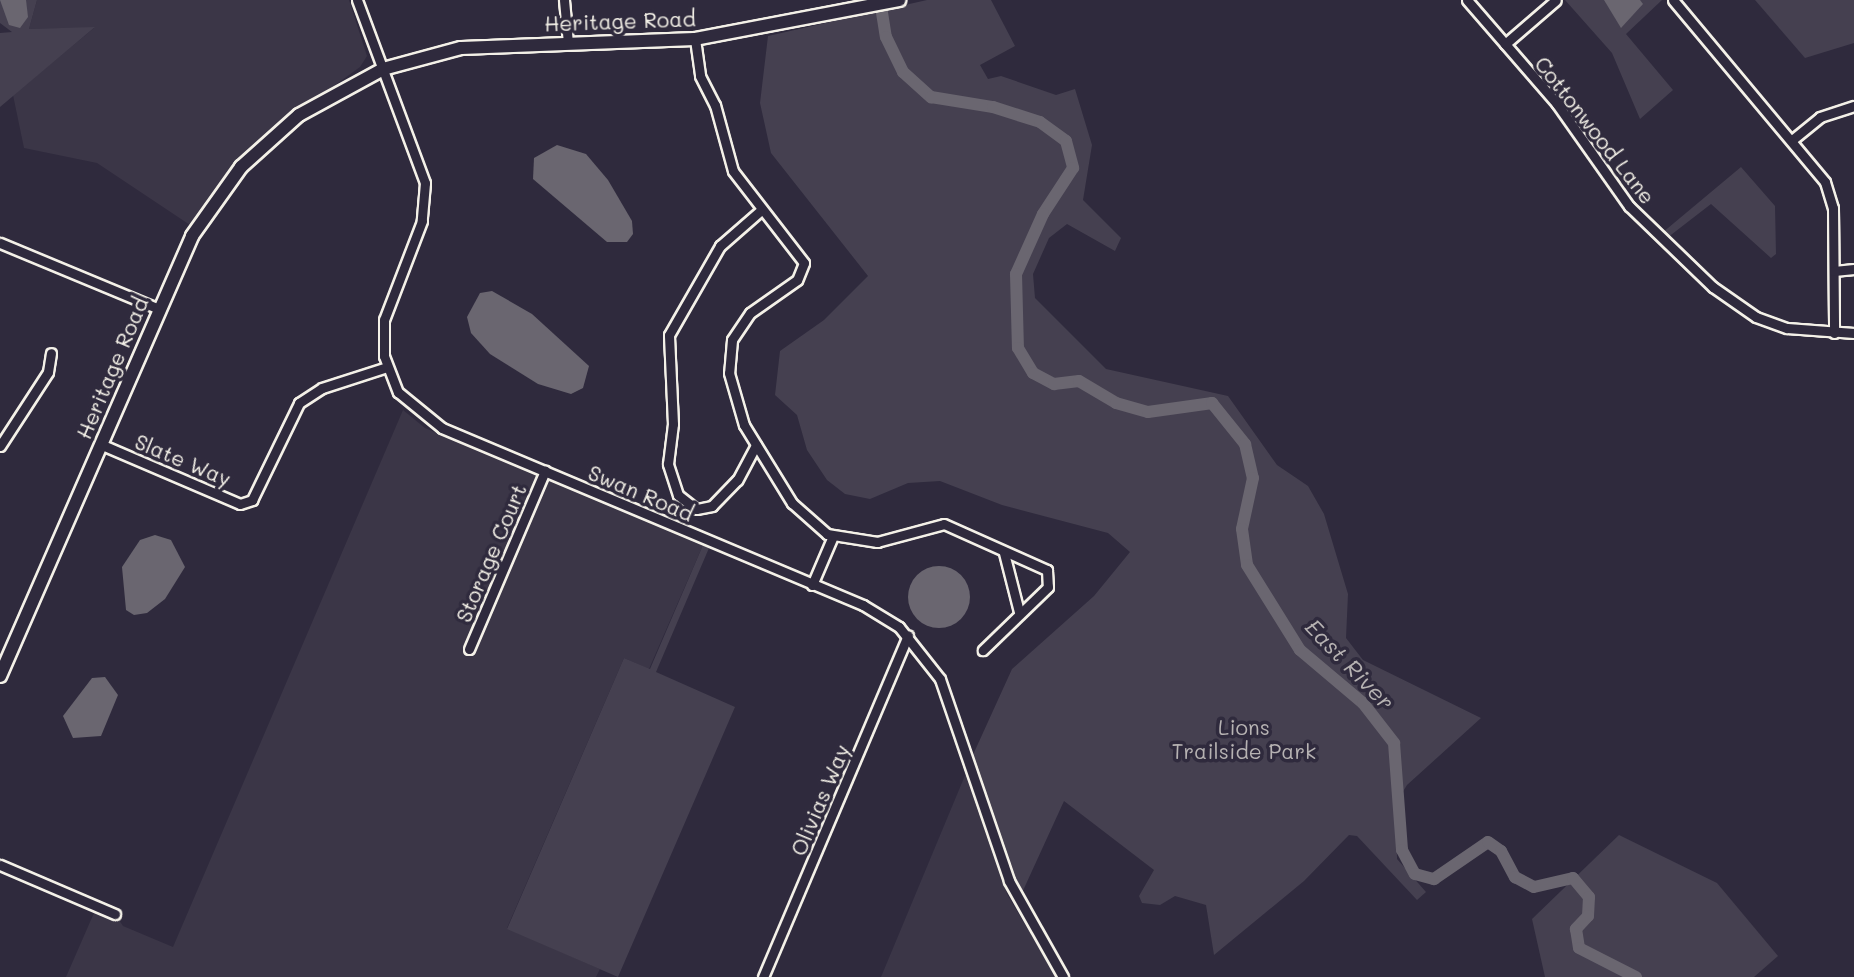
<!DOCTYPE html>
<html>
<head>
<meta charset="utf-8">
<style>
	body { margin:0 }
	#map { position:relative; width:1854px; height:977px; overflow:hidden; background:#2f2a3d; font-family:Mali,sans-serif }
	div>[style] { position:absolute }
	[style*='--x'] { left:calc(var(--x)*1px); top:calc(var(--y)*1px); width:calc(var(--w)*1px); rotate:calc(var(--a)*1deg) }
	.built>* { inset:0; background:#3b3647 }
	.green>* { inset:0; background:#454050 }
	.water>* { inset:0; background:#6a6670 }
	.round { border-radius:50% }
	.river>* { height:12px; margin:-6px; padding:0 6px; transform-origin:6px; border-radius:6px; background:#6a6670 }
	.roads { filter:drop-shadow(2px 0 #f4f1e8) drop-shadow(-2px 0 #f4f1e8) drop-shadow(0 2px #f4f1e8) drop-shadow(0 -2px #f4f1e8) }
	.minor>* { height:9px; margin:-4.5px; padding:0 4.5px; transform-origin:4.5px; border-radius:4.5px; background:#2f2a3d }
	.secondary>* { height:12px; margin:-6px; padding:0 6px; transform-origin:6px; border-radius:6px; background:#2f2a3d }
	span { translate:-50% -50%; white-space:nowrap; text-align:center; line-height:1.15; -webkit-text-stroke:7px #2f2a3d; paint-order:stroke }
	.street-label { font-size:21px; color:#f4f1e8 }
	.park-label { font-size:21px; color:#b7b3b3 }
	.water-label { font-size:23px; color:#b6b2b2; font-style:italic }
</style>
</head>
<body>
<div id="map">
	<div class="built">
		<i style="clip-path:polygon(37px 0,349px 0,367px 56px,360px 67px,266px 135px,190px 225px,97px 163px,24px 148px,13px 95px,94px 28px,29px 29px)"></i>
		<i style="clip-path:polygon(403px 410px,425px 428px,703px 545px,649px 669px,624px 658px,507px 928px,600px 969px,596px 977px,66px 977px,97px 906px,115px 914px,123px 926px,173px 947px)"></i>
		<i style="clip-path:polygon(966px 773px,1007px 894px,1056px 977px,881px 977px)"></i>
	</div>
	<div class="green">
		<i style="clip-path:polygon(0 0,37px 0,29px 29px,95px 27px,0 107px,0 33px,12px 32px,0 23px)"></i>
		<i style="clip-path:polygon(927px 0,991px 0,1015px 46px,980px 65px,988px 79px,1001px 76px,1056px 95px,1075px 89px,1092px 145px,1083px 200px,1121px 238px,1115px 251px,1067px 224px,1049px 238px,1033px 274px,1035px 298px,1106px 369px,1228px 396px,1277px 465px,1308px 486px,1324px 514px,1348px 594px,1346px 638px,1363px 660px,1481px 718px,1407px 785px,1396px 803px,1397px 859px,1426px 892px,1417px 900px,1357px 836px,1349px 835px,1304px 881px,1214px 955px,1206px 905px,1175px 896px,1160px 905px,1142px 903px,1139px 896px,1154px 870px,1064px 801px,1021px 895px,972px 757px,1012px 669px,1094px 596px,1130px 552px,1108px 533px,1002px 505px,940px 481px,908px 483px,870px 499px,845px 494px,827px 480px,807px 450px,797px 415px,775px 395px,780px 351px,824px 320px,868px 276px,771px 153px,760px 103px,768px 36px)"></i>
		<i style="clip-path:polygon(1565px 0,1662px 0,1626px 34px,1673px 90px,1640px 119px,1612px 53px)"></i>
		<i style="clip-path:polygon(1755px 0,1854px 0,1854px 43px,1805px 58px)"></i>
		<i style="clip-path:polygon(1741px 167px,1775px 206px,1776px 254px,1771px 258px,1711px 204px,1667px 238px,1662px 233px)"></i>
		<i style="clip-path:polygon(703px 545px,709px 548px,656px 672px,735px 707px,618px 977px,507px 929px,624px 658px,650px 669px)"></i>
		<i style="clip-path:polygon(1619px 835px,1717px 883px,1778px 956px,1754px 977px,1545px 977px,1532px 919px)"></i>
	</div>
	<div class="water">
		<i style="clip-path:polygon(0 0,26px 0,28px 17px,20px 28px,9px 25px)"></i>
		<i style="clip-path:polygon(1604px 0,1640px 0,1643px 4px,1621px 28px)"></i>
		<i style="clip-path:polygon(557px 145px,586px 154px,608px 180px,632px 221px,633px 234px,627px 242px,607px 242px,533px 179px,534px 158px)"></i>
		<i style="clip-path:polygon(492px 291px,532px 314px,589px 366px,583px 388px,571px 394px,538px 384px,490px 354px,471px 333px,467px 317px,480px 293px)"></i>
		<i style="clip-path:polygon(155px 535px,171px 540px,185px 567px,165px 599px,147px 613px,134px 615px,126px 610px,122px 567px,140px 540px)"></i>
		<i class="round" style="left:908px;top:566px;width:62px;height:62px"></i>
		<i style="clip-path:polygon(105px 677px,118px 695px,101px 736px,73px 738px,63px 716px,92px 678px)"></i>
	</div>
	<div class="river">
		<i style="--x:880;--y:0;--w:37;--a:81"></i>
		<i style="--x:886;--y:37;--w:39;--a:64"></i>
		<i style="--x:903;--y:72;--w:38;--a:42"></i>
		<i style="--x:931;--y:97;--w:63;--a:9.2"></i>
		<i style="--x:993;--y:107;--w:49;--a:17.7"></i>
		<i style="--x:1040;--y:122;--w:32;--a:36"></i>
		<i style="--x:1066;--y:141;--w:28;--a:75"></i>
		<i style="--x:1073;--y:168;--w:55;--a:123.1"></i>
		<i style="--x:1043;--y:214;--w:66;--a:114.2"></i>
		<i style="--x:1016;--y:274;--w:74;--a:88.5"></i>
		<i style="--x:1018;--y:348;--w:29;--a:59"></i>
		<i style="--x:1033;--y:373;--w:24;--a:28"></i>
		<i style="--x:1054;--y:384;--w:25;--a:-7"></i>
		<i style="--x:1079;--y:381;--w:43;--a:30.7"></i>
		<i style="--x:1116;--y:403;--w:33;--a:16"></i>
		<i style="--x:1148;--y:412;--w:65;--a:-8"></i>
		<i style="--x:1212;--y:403;--w:53;--a:51.2"></i>
		<i style="--x:1245;--y:444;--w:35;--a:77"></i>
		<i style="--x:1253;--y:478;--w:52;--a:102.2"></i>
		<i style="--x:1242;--y:529;--w:36;--a:82"></i>
		<i style="--x:1247;--y:565;--w:100;--a:58.1"></i>
		<i style="--x:1300;--y:650;--w:82;--a:40.1"></i>
		<i style="--x:1363;--y:703;--w:51;--a:52.2"></i>
		<i style="--x:1394;--y:743;--w:107;--a:85.7"></i>
		<i style="--x:1402;--y:850;--w:27;--a:62"></i>
		<i style="--x:1415;--y:874;--w:20;--a:15"></i>
		<i style="--x:1434;--y:879;--w:65;--a:-34.4"></i>
		<i style="--x:1488;--y:842;--w:16;--a:35"></i>
		<i style="--x:1501;--y:851;--w:30;--a:62"></i>
		<i style="--x:1515;--y:877;--w:21;--a:28"></i>
		<i style="--x:1534;--y:887;--w:40;--a:-13"></i>
		<i style="--x:1573;--y:878;--w:25;--a:50"></i>
		<i style="--x:1589;--y:897;--w:19;--a:93"></i>
		<i style="--x:1588;--y:916;--w:18;--a:133"></i>
		<i style="--x:1576;--y:929;--w:19;--a:81"></i>
		<i style="--x:1579;--y:948;--w:64;--a:27"></i>
	</div>
	<div class="roads">
		<div class="minor">
			<i style="--x:357;--y:0;--w:195;--a:69.6"></i>
			<i style="--x:425;--y:183;--w:38;--a:95"></i>
			<i style="--x:422;--y:221;--w:106;--a:111"></i>
			<i style="--x:384;--y:320;--w:36;--a:90"></i>
			<i style="--x:384;--y:356;--w:39;--a:69"></i>
			<i style="--x:398;--y:392;--w:57;--a:39.3"></i>
			<i style="--x:442;--y:428;--w:457;--a:22.8"></i>
			<i style="--x:863;--y:605;--w:42;--a:31.4"></i>
			<i style="--x:899;--y:627;--w:66;--a:51.7"></i>
			<i style="--x:940;--y:679;--w:213;--a:71.1"></i>
			<i style="--x:1009;--y:881;--w:110;--a:60.6"></i>
			<i style="--x:564;--y:0;--w:43;--a:84.7"></i>
			<i style="--x:1467;--y:0;--w:138;--a:49.1"></i>
			<i style="--x:1557;--y:104;--w:125;--a:54.8"></i>
			<i style="--x:1629;--y:206;--w:117;--a:44"></i>
			<i style="--x:1713;--y:287;--w:52;--a:34.9"></i>
			<i style="--x:1756;--y:317;--w:33;--a:20"></i>
			<i style="--x:1787;--y:328;--w:67;--a:4.3"></i>
			<i style="--x:1673;--y:0;--w:237;--a:50.1"></i>
			<i style="--x:1825;--y:182;--w:27;--a:73"></i>
			<i style="--x:1833;--y:208;--w:125;--a:89.5"></i>
			<i style="--x:695;--y:39;--w:37;--a:82"></i>
			<i style="--x:700;--y:76;--w:33;--a:63"></i>
			<i style="--x:715;--y:105;--w:68;--a:74.7"></i>
			<i style="--x:733;--y:171;--w:116;--a:52.3"></i>
			<i style="--x:804;--y:263;--w:18;--a:112"></i>
			<i style="--x:797;--y:280;--w:57;--a:144.9"></i>
			<i style="--x:750;--y:313;--w:32;--a:124"></i>
			<i style="--x:732;--y:340;--w:33;--a:95"></i>
			<i style="--x:729;--y:373;--w:54;--a:73.9"></i>
			<i style="--x:744;--y:425;--w:92;--a:58.4"></i>
			<i style="--x:792;--y:503;--w:47;--a:41.5"></i>
			<i style="--x:827;--y:534;--w:51;--a:9.1"></i>
			<i style="--x:877;--y:542;--w:69;--a:-15"></i>
			<i style="--x:944;--y:524;--w:113;--a:24.1"></i>
			<i style="--x:1047;--y:570;--w:17;--a:87"></i>
			<i style="--x:1048;--y:587;--w:91;--a:135.9"></i>
			<i style="--x:1505;--y:44;--w:67;--a:-40.8"></i>
			<i style="--x:1792;--y:140;--w:36;--a:-39"></i>
			<i style="--x:1820;--y:117;--w:36;--a:-18"></i>
			<i style="--x:0;--y:243;--w:172;--a:22.5"></i>
			<i style="--x:1834;--y:271;--w:20;--a:-6"></i>
			<i style="--x:100;--y:444;--w:152;--a:23.2"></i>
			<i style="--x:240;--y:504;--w:13;--a:-18"></i>
			<i style="--x:252;--y:500;--w:108;--a:-64.1"></i>
			<i style="--x:299;--y:403;--w:27;--a:-33"></i>
			<i style="--x:322;--y:388;--w:68;--a:-17.9"></i>
			<i style="--x:756;--y:445;--w:40;--a:118"></i>
			<i style="--x:737;--y:480;--w:36;--a:134"></i>
			<i style="--x:712;--y:506;--w:16;--a:169"></i>
			<i style="--x:696;--y:509;--w:23;--a:-142"></i>
			<i style="--x:678;--y:495;--w:33;--a:-108"></i>
			<i style="--x:668;--y:464;--w:40;--a:-82.9"></i>
			<i style="--x:673;--y:424;--w:89;--a:-92.6"></i>
			<i style="--x:669;--y:335;--w:103;--a:-60.2"></i>
			<i style="--x:720;--y:246;--w:53;--a:-41.2"></i>
			<i style="--x:0;--y:446;--w:88;--a:-57"></i>
			<i style="--x:48;--y:372;--w:19;--a:-81"></i>
			<i style="--x:1004;--y:553;--w:61;--a:75.7"></i>
			<i style="--x:812;--y:585;--w:53;--a:-66.8"></i>
			<i style="--x:469;--y:649;--w:194;--a:-66.9"></i>
			<i style="--x:0;--y:865;--w:125;--a:23.1"></i>
			<i style="--x:763;--y:977;--w:371;--a:-67"></i>
		</div>
		<div class="secondary">
			<i style="--x:0;--y:676;--w:480;--a:-66.4"></i>
			<i style="--x:192;--y:236;--w:85;--a:-54.6"></i>
			<i style="--x:241;--y:167;--w:78;--a:-41.9"></i>
			<i style="--x:299;--y:115;--w:96;--a:-28.7"></i>
			<i style="--x:383;--y:69;--w:81;--a:-15.1"></i>
			<i style="--x:461;--y:48;--w:234;--a:-2.2"></i>
			<i style="--x:695;--y:39;--w:208;--a:-10.8"></i>
		</div>
	</div>
	<div class="street-label">
		<span style="left:620px;top:21px;rotate:-2deg">Heritage Road</span>
		<span style="left:1595px;top:130px;rotate:52deg">Cottonwood Lane</span>
		<span style="left:112px;top:368px;rotate:-67deg">Heritage Road</span>
		<span style="left:183px;top:460px;rotate:23deg">Slate Way</span>
		<span style="left:641px;top:493px;rotate:23deg">Swan Road</span>
		<span style="left:491px;top:553px;rotate:-67deg">Storage Court</span>
		<span style="left:820px;top:800px;rotate:-67deg">Olivias Way</span>
	</div>
	<div class="park-label">
		<span style="left:1244px;top:739px">Lions<br>Trailside Park</span>
	</div>
	<div class="water-label">
		<span style="left:1350px;top:664px;rotate:46deg">East River</span>
	</div>
</div>
</body>
</html>
